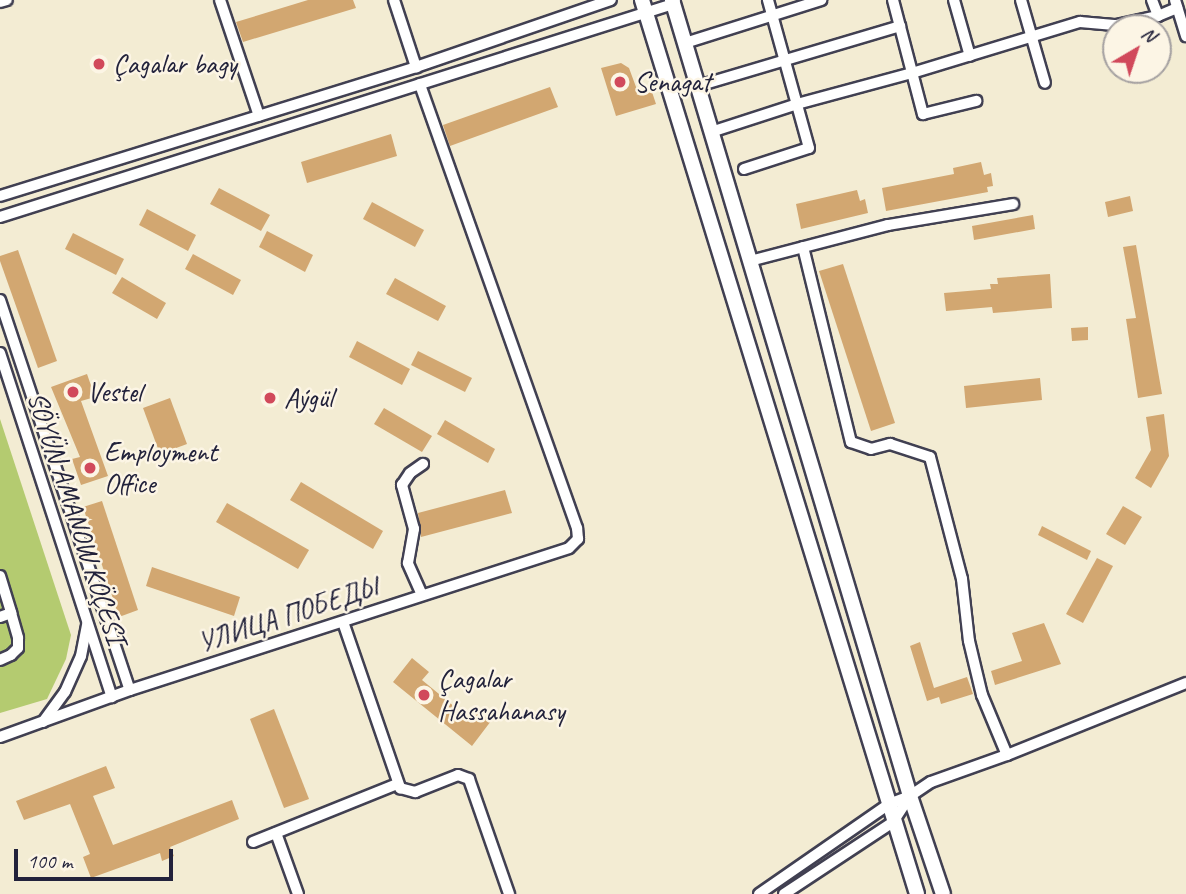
<!DOCTYPE html>
<html>
<head>
<meta charset="utf-8">
<style>
	body { margin:0 }
	#map { position:relative; width:1186px; height:894px; overflow:hidden; background:#f3ecd3; font-family:Caveat,sans-serif }
	div>[style] { position:absolute }
	[style*='--x'] { left:calc(var(--x)*1px); top:calc(var(--y)*1px); width:calc(var(--w)*1px); rotate:calc(var(--a)*1deg) }
	.green>* { inset:0; background:#b4cb70 }
	.building>* { inset:0; background:#d2a771 }
	.roads { filter:drop-shadow(2px 0 #414052) drop-shadow(-2px 0 #414052) drop-shadow(0 2px #414052) drop-shadow(0 -2px #414052) }
	.minor>* { height:10px; margin:-5px; padding:0 5px; transform-origin:5px; border-radius:5px; background:#fff }
	.major>* { height:14px; margin:-7px; padding:0 7px; transform-origin:7px; border-radius:7px; background:#fff }
	.dots>* { width:19px; height:19px; translate:-50% -50%; box-sizing:border-box; border:4px solid #fcf5e5; border-radius:50% }
	span { translate:-50% -50%; white-space:nowrap; text-align:center; line-height:1.15; -webkit-text-stroke:5px #fcf5e5; paint-order:stroke }
	.poi-label { font-size:28px; color:#22223b }
	.left { translate:0 -50%; text-align:left }
	.street-label { font-size:28px; color:#22223b }
	.north { position:absolute; left:1102px; top:14px; width:70px; height:70px; box-sizing:border-box; background:#fcf5e5; border:2px solid #a5a1a1; border-radius:50%; rotate:39deg; font-size:19px; font-weight:700; line-height:28px; text-align:center; color:#22223b }
	.north::after { content:''; display:block; margin:auto; width:24px; height:32px; background:#d1495b; clip-path:polygon(50% 0,100% 100%,50% 72%,0 100%) }
	.scale { position:absolute; left:14px; top:849px; width:159px; height:32px; box-sizing:border-box; border:4px solid #22223b; border-top:0; padding-left:9px; font-size:21px; line-height:24px; white-space:nowrap; color:#22223b; -webkit-text-stroke:5px #fcf5e5; paint-order:stroke }
</style>
</head>
<body>
<div id="map">
	<div class="green">
		<i style="clip-path:polygon(0 419px,71px 635px,66px 659px,47px 699px,0 713px)"></i>
	</div>
	<div class="building">
		<i style="clip-path:polygon(308px 0,353px 0,356px 8px,243px 42px,236px 22px)"></i>
		<i style="clip-path:polygon(621px 63px,629px 68px,639px 95px,652px 92px,656px 104px,616px 116px,601px 68px)"></i>
		<i style="clip-path:polygon(550px 87px,558px 107px,450px 146px,443px 125px)"></i>
		<i style="clip-path:polygon(391px 134px,397px 156px,307px 183px,301px 162px)"></i>
		<i style="clip-path:polygon(981px 162px,984px 175px,991px 173px,993px 186px,987px 187px,988px 192px,886px 211px,882px 188px,954px 174px,953px 168px)"></i>
		<i style="clip-path:polygon(219px 188px,270px 215px,261px 231px,210px 204px)"></i>
		<i style="clip-path:polygon(857px 190px,860px 201px,865px 199px,868px 213px,801px 229px,796px 204px)"></i>
		<i style="clip-path:polygon(1130px 196px,1133px 211px,1108px 217px,1105px 202px)"></i>
		<i style="clip-path:polygon(372px 202px,424px 230px,415px 247px,363px 219px)"></i>
		<i style="clip-path:polygon(147px 209px,196px 235px,188px 251px,139px 225px)"></i>
		<i style="clip-path:polygon(1033px 215px,1035px 229px,974px 240px,972px 226px)"></i>
		<i style="clip-path:polygon(267px 231px,313px 255px,305px 272px,259px 247px)"></i>
		<i style="clip-path:polygon(73px 233px,124px 259px,116px 275px,65px 249px)"></i>
		<i style="clip-path:polygon(1136px 245px,1162px 394px,1138px 398px,1126px 319px,1136px 318px,1123px 247px)"></i>
		<i style="clip-path:polygon(18px 250px,57px 361px,38px 368px,0 261px,0 256px)"></i>
		<i style="clip-path:polygon(193px 254px,241px 280px,233px 295px,185px 269px)"></i>
		<i style="clip-path:polygon(843px 264px,895px 423px,871px 431px,819px 271px)"></i>
		<i style="clip-path:polygon(1050px 274px,1052px 308px,993px 313px,992px 307px,946px 311px,944px 293px,991px 289px,990px 284px,998px 284px,997px 278px)"></i>
		<i style="clip-path:polygon(122px 277px,166px 303px,157px 319px,112px 293px)"></i>
		<i style="clip-path:polygon(395px 278px,446px 306px,438px 321px,386px 294px)"></i>
		<i style="clip-path:polygon(1088px 327px,1088px 340px,1072px 341px,1071px 328px)"></i>
		<i style="clip-path:polygon(357px 341px,410px 369px,402px 385px,349px 357px)"></i>
		<i style="clip-path:polygon(418px 351px,472px 378px,465px 392px,411px 365px)"></i>
		<i style="clip-path:polygon(87px 374px,95px 397px,81px 401px,108px 476px,81px 485px,72px 459px,80px 457px,51px 387px)"></i>
		<i style="clip-path:polygon(1040px 378px,1042px 400px,966px 408px,964px 386px)"></i>
		<i style="clip-path:polygon(170px 398px,187px 444px,160px 454px,143px 408px)"></i>
		<i style="clip-path:polygon(384px 408px,432px 436px,422px 452px,374px 424px)"></i>
		<i style="clip-path:polygon(1164px 414px,1169px 456px,1151px 488px,1135px 478px,1151px 450px,1146px 417px)"></i>
		<i style="clip-path:polygon(445px 420px,495px 449px,488px 463px,437px 434px)"></i>
		<i style="clip-path:polygon(301px 482px,383px 531px,373px 549px,290px 500px)"></i>
		<i style="clip-path:polygon(505px 490px,512px 513px,421px 537px,418px 513px)"></i>
		<i style="clip-path:polygon(102px 501px,138px 610px,119px 617px,83px 507px)"></i>
		<i style="clip-path:polygon(227px 503px,309px 550px,298px 569px,216px 522px)"></i>
		<i style="clip-path:polygon(1123px 506px,1142px 517px,1125px 545px,1106px 534px)"></i>
		<i style="clip-path:polygon(1042px 526px,1091px 551px,1087px 560px,1038px 535px)"></i>
		<i style="clip-path:polygon(1097px 558px,1113px 566px,1083px 623px,1066px 614px)"></i>
		<i style="clip-path:polygon(152px 567px,240px 597px,234px 616px,146px 586px)"></i>
		<i style="clip-path:polygon(1044px 623px,1061px 664px,995px 685px,991px 671px,1022px 661px,1012px 633px)"></i>
		<i style="clip-path:polygon(920px 642px,934px 688px,967px 677px,973px 694px,941px 704px,939px 697px,927px 701px,910px 646px)"></i>
		<i style="clip-path:polygon(412px 658px,429px 672px,422px 680px,467px 717px,474px 708px,491px 721px,472px 746px,393px 682px)"></i>
		<i style="clip-path:polygon(274px 709px,309px 799px,284px 808px,250px 719px)"></i>
		<i style="clip-path:polygon(106px 766px,115px 788px,93px 796px,113px 845px,232px 800px,239px 819px,170px 847px,174px 856px,162px 861px,160px 853px,91px 878px,83px 857px,90px 854px,70px 804px,24px 820px,16px 801px)"></i>
	</div>
	<div class="roads">
		<div class="minor">
			<i style="--x:220;--y:0;--w:122;--a:71.4"></i>
			<i style="--x:394;--y:0;--w:71;--a:71.8"></i>
			<i style="--x:893;--y:0;--w:118;--a:75.3"></i>
			<i style="--x:923;--y:114;--w:55;--a:-13.8"></i>
			<i style="--x:954;--y:0;--w:58;--a:74.1"></i>
			<i style="--x:1021;--y:0;--w:86;--a:73.9"></i>
			<i style="--x:1152;--y:0;--w:17;--a:69"></i>
			<i style="--x:1158;--y:16;--w:21;--a:-23"></i>
			<i style="--x:1175;--y:0;--w:38;--a:73"></i>
			<i style="--x:0;--y:2;--w:7;--a:-16"></i>
			<i style="--x:685;--y:43;--w:143;--a:-17.5"></i>
			<i style="--x:698;--y:86;--w:211;--a:-16.5"></i>
			<i style="--x:711;--y:132;--w:90;--a:-18"></i>
			<i style="--x:797;--y:104;--w:119;--a:-15.1"></i>
			<i style="--x:912;--y:73;--w:176;--a:-16.9"></i>
			<i style="--x:1080;--y:22;--w:37;--a:5"></i>
			<i style="--x:1117;--y:25;--w:42;--a:-12.4"></i>
			<i style="--x:744;--y:169;--w:68;--a:-17.9"></i>
			<i style="--x:809;--y:148;--w:154;--a:-105.5"></i>
			<i style="--x:0;--y:196;--w:436;--a:-17.2"></i>
			<i style="--x:416;--y:67;--w:206;--a:-19"></i>
			<i style="--x:0;--y:217;--w:706;--a:-17.56"></i>
			<i style="--x:673;--y:4;--w:4;--a:-63"></i>
			<i style="--x:803;--y:247;--w:201;--a:76.2"></i>
			<i style="--x:851;--y:442;--w:21;--a:19"></i>
			<i style="--x:871;--y:449;--w:20;--a:-15"></i>
			<i style="--x:890;--y:444;--w:42;--a:18"></i>
			<i style="--x:930;--y:457;--w:126;--a:75.3"></i>
			<i style="--x:962;--y:579;--w:62;--a:83.6"></i>
			<i style="--x:969;--y:641;--w:56;--a:76.5"></i>
			<i style="--x:982;--y:695;--w:65;--a:67.4"></i>
			<i style="--x:750;--y:261;--w:143;--a:-14.6"></i>
			<i style="--x:888;--y:225;--w:127;--a:-9.5"></i>
			<i style="--x:0;--y:300;--w:411;--a:71.6"></i>
			<i style="--x:0;--y:353;--w:362;--a:72"></i>
			<i style="--x:0;--y:576;--w:39;--a:73"></i>
			<i style="--x:422;--y:595;--w:35;--a:-114"></i>
			<i style="--x:408;--y:563;--w:35;--a:-80"></i>
			<i style="--x:414;--y:529;--w:46;--a:-105.3"></i>
			<i style="--x:402;--y:485;--w:14;--a:-56"></i>
			<i style="--x:410;--y:473;--w:16;--a:-35"></i>
			<i style="--x:0;--y:617;--w:12;--a:-20"></i>
			<i style="--x:11;--y:613;--w:26;--a:74"></i>
			<i style="--x:18;--y:638;--w:10;--a:90"></i>
			<i style="--x:18;--y:648;--w:10;--a:135"></i>
			<i style="--x:11;--y:655;--w:12;--a:156"></i>
			<i style="--x:343;--y:622;--w:176;--a:71"></i>
			<i style="--x:400;--y:788;--w:16;--a:15"></i>
			<i style="--x:415;--y:792;--w:46;--a:-21.6"></i>
			<i style="--x:458;--y:775;--w:12;--a:20"></i>
			<i style="--x:469;--y:779;--w:122;--a:70.8"></i>
			<i style="--x:43;--y:722;--w:37;--a:-54"></i>
			<i style="--x:65;--y:692;--w:39;--a:-66"></i>
			<i style="--x:81;--y:656;--w:33;--a:-79"></i>
			<i style="--x:0;--y:737;--w:138;--a:-19.9"></i>
			<i style="--x:130;--y:690;--w:461;--a:-17.9"></i>
			<i style="--x:569;--y:548;--w:13;--a:-45"></i>
			<i style="--x:578;--y:539;--w:11;--a:-95"></i>
			<i style="--x:577;--y:528;--w:471;--a:-109.5"></i>
			<i style="--x:276;--y:833;--w:65;--a:70.2"></i>
			<i style="--x:253;--y:842;--w:155;--a:-21.9"></i>
			<i style="--x:759;--y:894;--w:158;--a:-34.7"></i>
			<i style="--x:889;--y:804;--w:22;--a:-21"></i>
			<i style="--x:910;--y:796;--w:25;--a:-34"></i>
			<i style="--x:931;--y:782;--w:81;--a:-19.6"></i>
			<i style="--x:1007;--y:755;--w:193;--a:-21.9"></i>
			<i style="--x:784;--y:894;--w:131;--a:-33.4"></i>
			<i style="--x:893;--y:822;--w:31;--a:-57"></i>
		</div>
		<div class="major">
			<i style="--x:642;--y:0;--w:935;--a:72.9"></i>
			<i style="--x:672;--y:0;--w:831;--a:73.35"></i>
			<i style="--x:910;--y:796;--w:103;--a:71.4"></i>
		</div>
	</div>
	<div class="dots">
		<i style="left:99px;top:64px;background:#d1495b"></i>
		<i style="left:620px;top:82px;background:#d1495b"></i>
		<i style="left:73px;top:392px;background:#d1495b"></i>
		<i style="left:270px;top:398px;background:#d1495b"></i>
		<i style="left:90px;top:468px;background:#d1495b"></i>
		<i style="left:424px;top:695px;background:#d1495b"></i>
	</div>
	<div class="poi-label">
		<span class="left" style="left:113px;top:64px">Çagalar bagy</span>
		<span class="left" style="left:634px;top:82px">Senagat</span>
		<span class="left" style="left:87px;top:392px">Vestel</span>
		<span class="left" style="left:284px;top:398px">Aýgül</span>
		<span class="left" style="left:104px;top:468px">Employment<br>Office</span>
		<span class="left" style="left:438px;top:695px">Çagalar<br>Hassahanasy</span>
	</div>
	<div class="street-label">
		<span style="left:77px;top:518px;rotate:72deg">SÖYÜN AMANOW KÖÇESI</span>
		<span style="left:288px;top:615px;rotate:-18deg">УЛИЦА ПОБЕДЫ</span>
	</div>
	<div class="north">N</div>
	<div class="scale">100 m</div>
</div>
</body>
</html>
